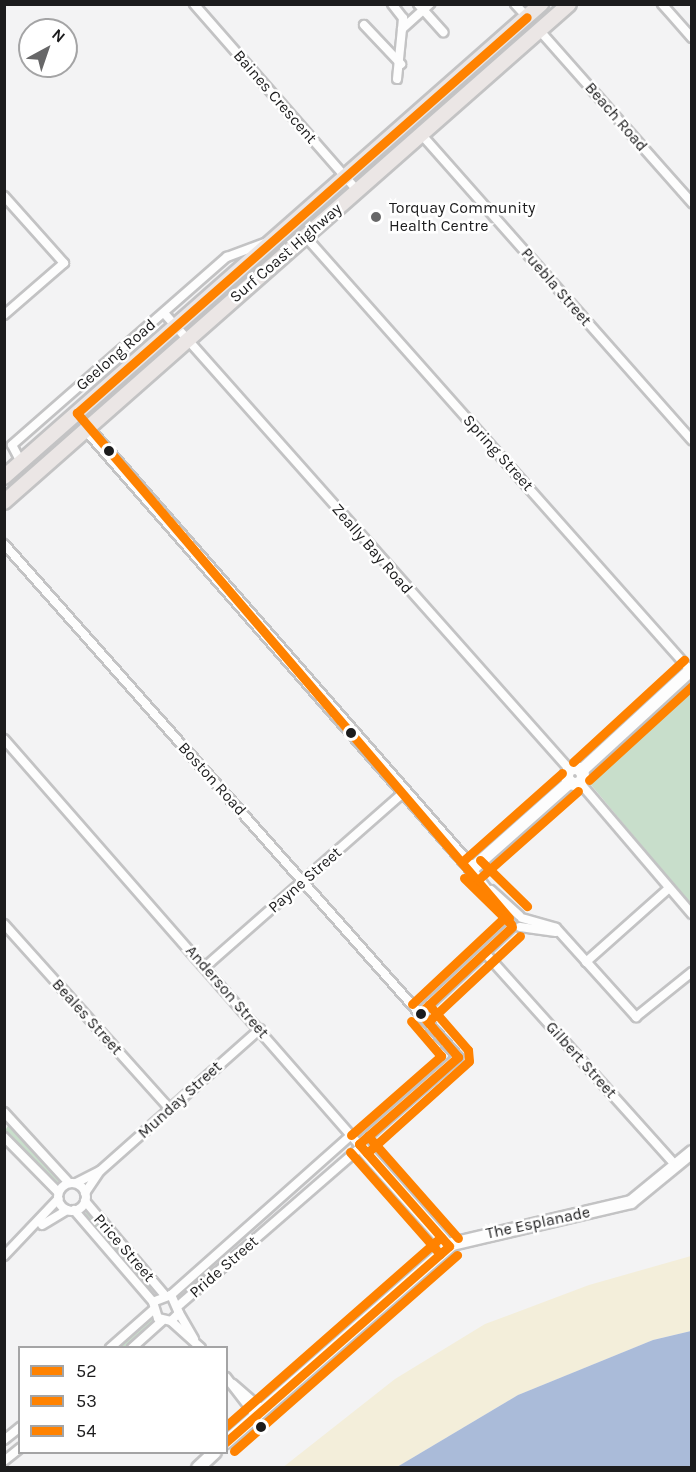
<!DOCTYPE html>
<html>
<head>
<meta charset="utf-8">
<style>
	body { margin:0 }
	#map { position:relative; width:696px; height:1472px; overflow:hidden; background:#f3f3f4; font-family:Karla,sans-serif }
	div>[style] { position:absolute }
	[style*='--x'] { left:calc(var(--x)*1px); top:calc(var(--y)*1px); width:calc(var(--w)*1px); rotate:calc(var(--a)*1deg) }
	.green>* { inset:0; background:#c8decb }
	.sand>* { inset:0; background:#f3eeda }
	.water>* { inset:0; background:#aabbd9 }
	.roads { filter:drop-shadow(2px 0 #c3c3c4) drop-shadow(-2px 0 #c3c3c4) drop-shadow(0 2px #c3c3c4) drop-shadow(0 -2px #c3c3c4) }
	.street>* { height:8px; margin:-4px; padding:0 4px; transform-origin:4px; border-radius:4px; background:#fdfdfd }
	.street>.ring { margin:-4px; padding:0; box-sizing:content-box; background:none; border:8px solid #fdfdfd; border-radius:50% }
	.secondary>* { height:12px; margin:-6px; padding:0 6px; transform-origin:6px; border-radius:6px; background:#fdfdfd }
	.secondary>.ring { margin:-6px; padding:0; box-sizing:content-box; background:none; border:12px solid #fdfdfd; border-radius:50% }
	.primary>* { height:14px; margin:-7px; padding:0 7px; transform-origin:7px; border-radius:7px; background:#ebe6e5 }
	.bus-1>* { height:9px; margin:-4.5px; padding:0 4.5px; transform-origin:4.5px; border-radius:4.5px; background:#ff8200 }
	.bus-2>* { height:9px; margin:-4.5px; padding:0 4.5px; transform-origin:4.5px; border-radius:4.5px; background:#ff8200 }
	.bus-3>* { height:9px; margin:-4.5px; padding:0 4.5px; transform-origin:4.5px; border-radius:4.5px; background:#ff8200 }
	.dots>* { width:16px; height:16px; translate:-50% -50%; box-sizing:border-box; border:3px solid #fff; border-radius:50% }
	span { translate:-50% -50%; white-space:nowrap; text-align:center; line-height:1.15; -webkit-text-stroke:5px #fff; paint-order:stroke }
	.street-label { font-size:16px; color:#1c1c1d }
	.poi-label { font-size:16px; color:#1c1c1d }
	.left { translate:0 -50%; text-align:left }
	.frame { position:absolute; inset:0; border:6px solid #1c1c1d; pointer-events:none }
	.legend { position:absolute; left:18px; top:1346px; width:210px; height:108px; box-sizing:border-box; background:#fff; border:2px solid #a4a4a5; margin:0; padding:8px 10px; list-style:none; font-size:18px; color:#1c1c1d }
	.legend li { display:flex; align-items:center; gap:12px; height:30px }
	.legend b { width:30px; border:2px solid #a4a4a5 }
	.north { position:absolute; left:18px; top:18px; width:60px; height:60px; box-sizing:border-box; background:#fff; border:2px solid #a4a4a5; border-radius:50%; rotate:40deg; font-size:16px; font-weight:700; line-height:24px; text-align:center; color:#1c1c1d }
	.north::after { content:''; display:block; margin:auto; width:21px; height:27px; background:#676768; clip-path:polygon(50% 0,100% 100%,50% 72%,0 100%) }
</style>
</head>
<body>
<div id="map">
	<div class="green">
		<i style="clip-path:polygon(691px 677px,691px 905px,587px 780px,589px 770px)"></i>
		<i style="clip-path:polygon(10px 1122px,60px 1180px,53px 1186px,5px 1131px)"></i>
		<i style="clip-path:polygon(88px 1211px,154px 1287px,148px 1292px,82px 1217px)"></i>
		<i style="clip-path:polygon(151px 1316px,156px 1322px,127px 1347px,116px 1348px)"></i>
	</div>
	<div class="sand">
		<i style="clip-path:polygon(691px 1256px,691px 1331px,653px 1340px,518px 1395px,397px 1467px,282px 1468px,395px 1379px,485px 1324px,589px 1285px)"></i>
	</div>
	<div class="water">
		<i style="clip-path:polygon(691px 1331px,691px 1467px,397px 1467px,518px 1395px,653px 1340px)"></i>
	</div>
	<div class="roads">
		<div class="street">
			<i style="--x:194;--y:4;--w:247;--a:48.8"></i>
			<i style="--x:392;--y:4;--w:18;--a:52"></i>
			<i style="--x:403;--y:18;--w:11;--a:95"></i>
			<i style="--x:418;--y:4;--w:38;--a:48"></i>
			<i style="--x:515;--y:4;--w:18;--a:47"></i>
			<i style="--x:662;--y:4;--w:45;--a:48.6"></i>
			<i style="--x:364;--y:25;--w:54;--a:46.5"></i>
			<i style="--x:540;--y:31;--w:230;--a:48.5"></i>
			<i style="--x:397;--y:79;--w:50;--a:-84.3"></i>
			<i style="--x:402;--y:29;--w:38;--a:-42"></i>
			<i style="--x:421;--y:134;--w:409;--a:48.5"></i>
			<i style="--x:4;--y:196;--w:90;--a:48.2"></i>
			<i style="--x:64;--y:263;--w:79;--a:139.1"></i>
			<i style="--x:305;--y:236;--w:580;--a:48.42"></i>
			<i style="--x:164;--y:313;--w:611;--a:48.38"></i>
			<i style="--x:21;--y:462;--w:19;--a:-118"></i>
			<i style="--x:12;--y:445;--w:286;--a:-41.2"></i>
			<i style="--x:227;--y:257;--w:43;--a:-20.6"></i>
			<i style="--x:4;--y:544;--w:685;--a:48.49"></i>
			<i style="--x:458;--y:1057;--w:132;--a:138.7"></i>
			<i style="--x:4;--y:739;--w:542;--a:48.81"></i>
			<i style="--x:361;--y:1147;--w:241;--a:139"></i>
			<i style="--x:580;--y:783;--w:172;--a:49.5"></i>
			<i style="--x:472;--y:869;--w:61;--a:52.9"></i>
			<i style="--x:491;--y:890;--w:38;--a:42"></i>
			<i style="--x:522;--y:918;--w:35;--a:16"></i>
			<i style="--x:556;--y:928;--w:120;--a:48"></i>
			<i style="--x:636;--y:1017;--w:72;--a:-38.8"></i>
			<i style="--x:4;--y:924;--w:249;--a:48.1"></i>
			<i style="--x:520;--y:927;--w:36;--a:8"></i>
			<i style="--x:486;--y:954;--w:285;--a:48.1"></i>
			<i style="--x:586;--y:962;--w:111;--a:-41.7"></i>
			<i style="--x:205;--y:967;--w:265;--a:-41.3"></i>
			<i style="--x:420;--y:1013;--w:126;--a:-43.1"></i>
			<i style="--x:4;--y:1112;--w:96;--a:47.5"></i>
			<i style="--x:4;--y:1137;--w:77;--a:45.5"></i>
			<i style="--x:76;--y:1183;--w:27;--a:-27"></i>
			<i style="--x:100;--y:1171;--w:214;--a:-41.6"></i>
			<i class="ring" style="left:58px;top:1183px;width:20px;height:20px"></i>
			<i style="--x:85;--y:1193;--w:25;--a:-56"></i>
			<i style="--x:85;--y:1201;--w:122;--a:49.7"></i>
			<i style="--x:74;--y:1210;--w:121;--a:49.3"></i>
			<i style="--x:153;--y:1302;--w:17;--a:73"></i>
			<i style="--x:158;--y:1318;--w:13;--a:13"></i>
			<i style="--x:171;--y:1321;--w:11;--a:-45"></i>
			<i style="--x:179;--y:1313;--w:20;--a:-114"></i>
			<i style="--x:171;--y:1295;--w:19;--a:159"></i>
			<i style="--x:42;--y:1225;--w:29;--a:-31"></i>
			<i style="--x:4;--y:1256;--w:79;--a:-46.5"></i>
			<i style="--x:171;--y:1295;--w:241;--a:-41.6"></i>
			<i style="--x:179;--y:1313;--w:30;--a:60"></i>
			<i style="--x:171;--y:1321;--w:40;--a:42"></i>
			<i style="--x:110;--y:1348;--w:57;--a:-41.5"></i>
			<i style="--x:132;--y:1348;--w:40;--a:-42"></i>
			<i style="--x:226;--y:1377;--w:49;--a:52.4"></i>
			<i style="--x:233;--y:1384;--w:40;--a:41"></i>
			<i style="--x:4;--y:1440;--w:21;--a:-39"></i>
			<i style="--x:4;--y:1461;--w:21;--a:-39"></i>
		</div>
		<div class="secondary">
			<i style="--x:87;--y:429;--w:585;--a:48.81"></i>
			<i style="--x:472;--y:869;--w:131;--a:-41.6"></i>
			<i class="ring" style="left:567px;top:768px;width:4px;height:4px"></i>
			<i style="--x:581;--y:771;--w:151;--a:-42.6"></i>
			<i style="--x:361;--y:1147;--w:132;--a:48.4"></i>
			<i style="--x:226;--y:1442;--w:300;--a:-41.2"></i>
			<i style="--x:452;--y:1244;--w:184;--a:-13.2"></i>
			<i style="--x:631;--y:1202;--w:79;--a:-39.3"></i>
			<i style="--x:198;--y:1468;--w:23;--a:-43"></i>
		</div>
		<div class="primary">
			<i style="--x:4;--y:477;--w:716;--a:-41.37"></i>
			<i style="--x:4;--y:502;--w:753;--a:-41.39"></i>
		</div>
	</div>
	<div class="bus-1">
		<i style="--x:509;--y:918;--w:665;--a:-130.55"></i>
		<i style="--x:77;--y:413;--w:599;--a:-41.35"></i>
		<i style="--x:420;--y:1013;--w:126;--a:-43.1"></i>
		<i style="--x:359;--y:1144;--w:132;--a:-41.3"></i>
		<i style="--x:458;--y:1057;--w:58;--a:-130.8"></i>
		<i style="--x:359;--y:1144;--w:136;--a:48.6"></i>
		<i style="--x:226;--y:1442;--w:297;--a:-41.3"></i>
	</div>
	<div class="bus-2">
		<i style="--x:589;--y:780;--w:139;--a:-42.4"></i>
		<i style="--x:464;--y:878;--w:66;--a:44.4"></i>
		<i style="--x:480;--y:878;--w:131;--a:-41.6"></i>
		<i style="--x:428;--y:1022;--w:126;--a:-43.1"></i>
		<i style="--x:350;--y:1152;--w:136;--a:48.6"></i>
		<i style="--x:367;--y:1153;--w:137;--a:-42"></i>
		<i style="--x:469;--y:1061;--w:11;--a:-95"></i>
		<i style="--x:468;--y:1050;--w:60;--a:-130.9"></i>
		<i style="--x:234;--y:1451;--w:297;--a:-41.3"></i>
	</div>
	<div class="bus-3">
		<i style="--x:573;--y:762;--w:151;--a:-42.6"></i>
		<i style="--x:464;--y:860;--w:131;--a:-41.6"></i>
		<i style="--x:480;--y:860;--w:66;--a:44.4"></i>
		<i style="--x:412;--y:1004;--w:126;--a:-43.1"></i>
		<i style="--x:351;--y:1135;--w:120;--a:-41.3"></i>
		<i style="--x:441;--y:1056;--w:46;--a:-130.6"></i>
		<i style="--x:368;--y:1136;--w:136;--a:48.6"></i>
		<i style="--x:226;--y:1426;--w:286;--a:-41.3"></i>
	</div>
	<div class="dots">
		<i style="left:376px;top:217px;background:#676768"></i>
		<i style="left:109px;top:451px;background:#1c1c1d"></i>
		<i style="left:351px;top:733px;background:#1c1c1d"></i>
		<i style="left:421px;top:1014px;background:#1c1c1d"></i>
		<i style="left:261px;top:1427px;background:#1c1c1d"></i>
	</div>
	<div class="street-label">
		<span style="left:275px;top:97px;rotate:49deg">Baines Crescent</span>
		<span style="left:616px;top:117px;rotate:49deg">Beach Road</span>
		<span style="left:286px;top:253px;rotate:-41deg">Surf Coast Highway</span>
		<span style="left:556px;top:287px;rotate:49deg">Puebla Street</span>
		<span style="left:116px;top:355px;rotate:-41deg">Geelong Road</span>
		<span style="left:498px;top:453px;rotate:48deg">Spring Street</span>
		<span style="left:372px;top:549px;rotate:49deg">Zeally Bay Road</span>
		<span style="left:212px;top:779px;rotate:48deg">Boston Road</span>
		<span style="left:305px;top:880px;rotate:-41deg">Payne Street</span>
		<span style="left:227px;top:992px;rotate:49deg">Anderson Street</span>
		<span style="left:87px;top:1017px;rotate:48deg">Beales Street</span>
		<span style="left:581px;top:1060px;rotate:48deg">Gilbert Street</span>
		<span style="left:180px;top:1100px;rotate:-42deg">Munday Street</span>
		<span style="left:538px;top:1223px;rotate:-12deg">The Esplanade</span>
		<span style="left:124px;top:1248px;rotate:49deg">Price Street</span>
		<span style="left:224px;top:1267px;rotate:-41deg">Pride Street</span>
	</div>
	<div class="poi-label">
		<span class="left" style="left:389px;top:217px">Torquay Community<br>Health Centre</span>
	</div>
	<div class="frame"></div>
	<ul class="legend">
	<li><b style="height:8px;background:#ff8200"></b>52</li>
	<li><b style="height:8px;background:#ff8200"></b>53</li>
	<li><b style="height:8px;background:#ff8200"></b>54</li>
	</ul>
	<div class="north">N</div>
</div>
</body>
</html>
